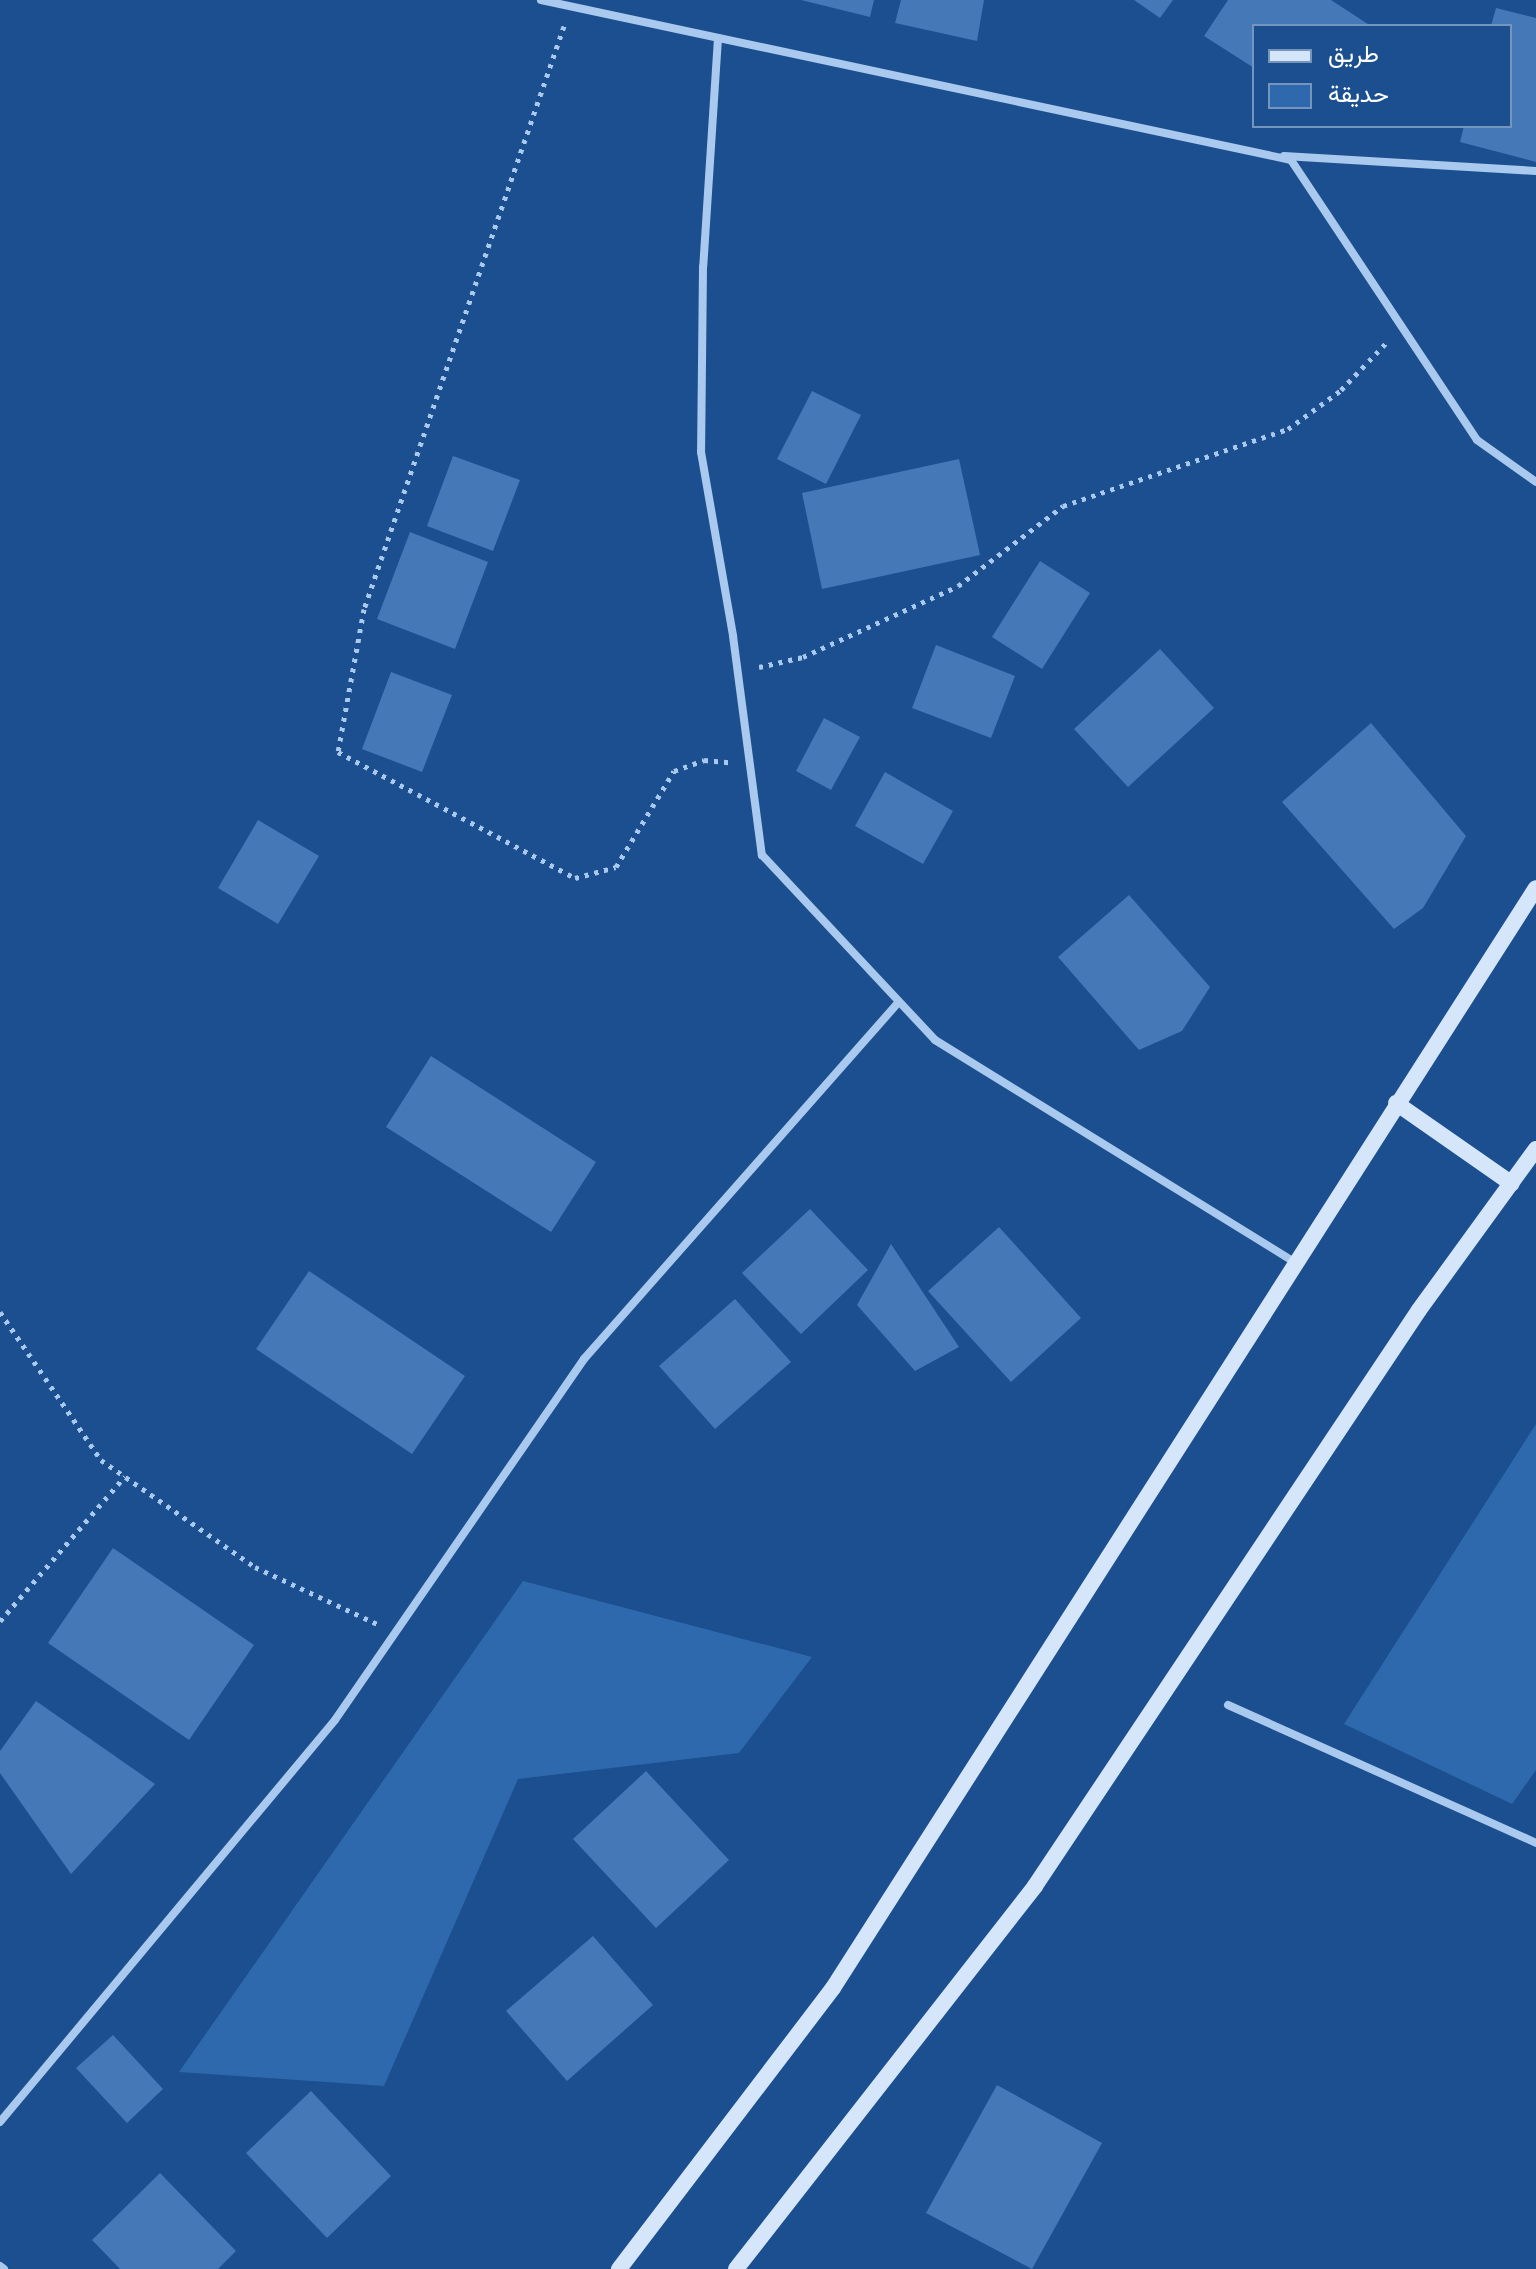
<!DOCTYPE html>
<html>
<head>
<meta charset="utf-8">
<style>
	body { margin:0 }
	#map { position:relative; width:1536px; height:2269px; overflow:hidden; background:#1b4f8f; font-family:Overpass,Vazirmatn,sans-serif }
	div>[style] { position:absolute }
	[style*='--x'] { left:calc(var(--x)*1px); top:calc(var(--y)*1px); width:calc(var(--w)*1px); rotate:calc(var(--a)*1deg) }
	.green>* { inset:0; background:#2e69ad }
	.building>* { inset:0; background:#4478b7 }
	.path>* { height:5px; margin-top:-2.5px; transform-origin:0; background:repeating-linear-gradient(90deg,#a9c9ee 0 4px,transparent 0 10px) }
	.minor>* { height:8px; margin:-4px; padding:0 4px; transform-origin:4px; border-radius:4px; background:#a9c9ee }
	.secondary>* { height:16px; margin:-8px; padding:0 8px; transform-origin:8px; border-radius:8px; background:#d6e6fa }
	span { translate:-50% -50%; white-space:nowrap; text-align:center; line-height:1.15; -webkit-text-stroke:7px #1b4f8f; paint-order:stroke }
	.legend { position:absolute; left:1252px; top:24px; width:260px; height:104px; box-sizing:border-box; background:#1b4f8f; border:2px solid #7695bc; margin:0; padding:10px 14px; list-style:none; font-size:24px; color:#fff }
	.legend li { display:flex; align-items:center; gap:16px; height:40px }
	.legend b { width:40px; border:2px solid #7695bc }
</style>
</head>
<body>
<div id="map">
	<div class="green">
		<i style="clip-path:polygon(1536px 1424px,1536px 1770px,1512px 1804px,1344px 1724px)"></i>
		<i style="clip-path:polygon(523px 1581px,812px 1657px,739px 1753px,518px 1779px,384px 2086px,179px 2072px)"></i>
	</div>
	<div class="building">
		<i style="clip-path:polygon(801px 0,874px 0,870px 17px)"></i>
		<i style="clip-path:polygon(901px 0,984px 0,977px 41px,895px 23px)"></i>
		<i style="clip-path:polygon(1134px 0,1173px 0,1160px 18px)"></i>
		<i style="clip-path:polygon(1228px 0,1331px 0,1371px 26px,1254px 26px,1254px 68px,1204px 36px)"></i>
		<i style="clip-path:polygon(1496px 8px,1536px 18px,1536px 162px,1460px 142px,1464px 126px,1510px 126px,1510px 26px,1491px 26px)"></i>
		<i style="clip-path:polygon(812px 391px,861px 415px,826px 484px,777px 459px)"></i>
		<i style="clip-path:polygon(453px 456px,520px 480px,493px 551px,427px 526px)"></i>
		<i style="clip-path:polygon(959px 459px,980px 555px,822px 589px,802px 493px)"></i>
		<i style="clip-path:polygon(410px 532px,488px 562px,455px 649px,377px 619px)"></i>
		<i style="clip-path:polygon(1040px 561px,1090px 593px,1042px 669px,992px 637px)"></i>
		<i style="clip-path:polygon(936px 645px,1015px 676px,991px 738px,912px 708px)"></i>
		<i style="clip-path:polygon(1160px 649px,1214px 708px,1128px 787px,1074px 729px)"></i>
		<i style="clip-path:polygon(391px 672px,452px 695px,422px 772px,362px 749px)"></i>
		<i style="clip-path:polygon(824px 718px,860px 737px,831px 790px,796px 771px)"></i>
		<i style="clip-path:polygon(1371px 723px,1466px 836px,1423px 908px,1394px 929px,1282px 802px)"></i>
		<i style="clip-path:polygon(885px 772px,953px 811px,923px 864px,855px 826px)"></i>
		<i style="clip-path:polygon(258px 820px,319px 856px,278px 924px,218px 888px)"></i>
		<i style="clip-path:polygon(1129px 895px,1210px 987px,1182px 1031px,1139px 1050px,1058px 957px)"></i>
		<i style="clip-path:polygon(431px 1056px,596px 1162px,551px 1232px,386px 1127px)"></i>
		<i style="clip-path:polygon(810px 1209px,868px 1270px,801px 1334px,742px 1273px)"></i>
		<i style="clip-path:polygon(999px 1227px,1081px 1318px,1011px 1382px,928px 1291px)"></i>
		<i style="clip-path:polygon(891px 1244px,959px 1347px,915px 1371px,857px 1305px)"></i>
		<i style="clip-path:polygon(309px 1271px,465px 1376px,412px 1454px,256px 1349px)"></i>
		<i style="clip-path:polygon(735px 1299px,791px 1362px,715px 1429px,659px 1366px)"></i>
		<i style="clip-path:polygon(113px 1548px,254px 1645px,189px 1740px,48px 1643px)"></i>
		<i style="clip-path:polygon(36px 1701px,155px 1784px,71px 1874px,0 1773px,0 1751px)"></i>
		<i style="clip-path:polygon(646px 1771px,729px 1860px,656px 1928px,573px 1839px)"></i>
		<i style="clip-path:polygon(593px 1936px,653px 2005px,567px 2081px,506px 2011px)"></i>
		<i style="clip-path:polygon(113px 2035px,163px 2089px,127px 2123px,76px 2068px)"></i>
		<i style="clip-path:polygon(997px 2085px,1102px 2143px,1032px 2269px,926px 2213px)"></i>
		<i style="clip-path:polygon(311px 2091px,391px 2176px,327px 2238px,246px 2153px)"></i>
		<i style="clip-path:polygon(160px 2173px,236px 2251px,218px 2269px,120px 2269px,92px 2240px)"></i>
	</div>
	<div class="path">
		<i style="--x:564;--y:26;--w:616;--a:108.93"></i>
		<i style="--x:364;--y:609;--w:145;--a:100.3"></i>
		<i style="--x:338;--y:752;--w:268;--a:28"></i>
		<i style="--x:575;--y:878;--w:42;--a:-15"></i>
		<i style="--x:616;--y:867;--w:112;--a:-58.9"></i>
		<i style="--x:674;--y:771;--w:32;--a:-20"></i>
		<i style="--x:704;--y:760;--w:25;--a:5"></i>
		<i style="--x:759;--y:667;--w:45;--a:-12.8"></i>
		<i style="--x:803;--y:657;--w:170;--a:-24.6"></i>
		<i style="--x:958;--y:586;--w:132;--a:-37.3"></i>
		<i style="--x:1063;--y:506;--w:238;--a:-18.9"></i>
		<i style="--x:1288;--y:429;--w:66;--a:-36.3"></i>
		<i style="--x:1341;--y:390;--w:66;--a:-46.2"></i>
		<i style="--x:0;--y:1312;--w:179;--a:55.7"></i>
		<i style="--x:101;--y:1460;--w:188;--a:34.8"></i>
		<i style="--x:255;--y:1567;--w:135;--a:25"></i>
		<i style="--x:0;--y:1621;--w:191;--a:-49.2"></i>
	</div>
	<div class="minor">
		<i style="--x:541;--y:0;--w:767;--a:12.04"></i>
		<i style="--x:1291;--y:160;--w:336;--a:56.4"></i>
		<i style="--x:1477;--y:440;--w:72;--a:35.4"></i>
		<i style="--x:718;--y:38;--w:229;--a:93.7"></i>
		<i style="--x:703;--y:267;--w:185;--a:90.6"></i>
		<i style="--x:701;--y:452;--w:187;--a:80.1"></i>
		<i style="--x:733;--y:636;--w:221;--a:82.5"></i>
		<i style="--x:762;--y:855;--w:253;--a:46.9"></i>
		<i style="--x:935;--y:1040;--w:424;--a:31.7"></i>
		<i style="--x:1284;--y:156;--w:252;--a:3.4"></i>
		<i style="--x:1228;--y:1705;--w:338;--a:24.1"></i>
		<i style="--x:0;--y:2122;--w:523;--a:-50.19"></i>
		<i style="--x:335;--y:1720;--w:439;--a:-55.4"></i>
		<i style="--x:584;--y:1359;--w:476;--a:-48.6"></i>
		<i style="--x:0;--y:2266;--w:5;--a:37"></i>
	</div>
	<div class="secondary">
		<i style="--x:1396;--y:1103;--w:141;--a:34.9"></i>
		<i style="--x:619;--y:2269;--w:353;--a:-52.7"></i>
		<i style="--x:833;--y:1988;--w:1305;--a:-57.42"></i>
		<i style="--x:736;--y:2269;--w:486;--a:-52"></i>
		<i style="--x:1035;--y:1886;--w:692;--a:-56.31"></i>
		<i style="--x:1419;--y:1310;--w:199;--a:-54"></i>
	</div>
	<ul class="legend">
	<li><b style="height:10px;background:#d6e6fa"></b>طريق</li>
	<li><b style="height:22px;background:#2e69ad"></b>حديقة</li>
	</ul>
</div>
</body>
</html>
